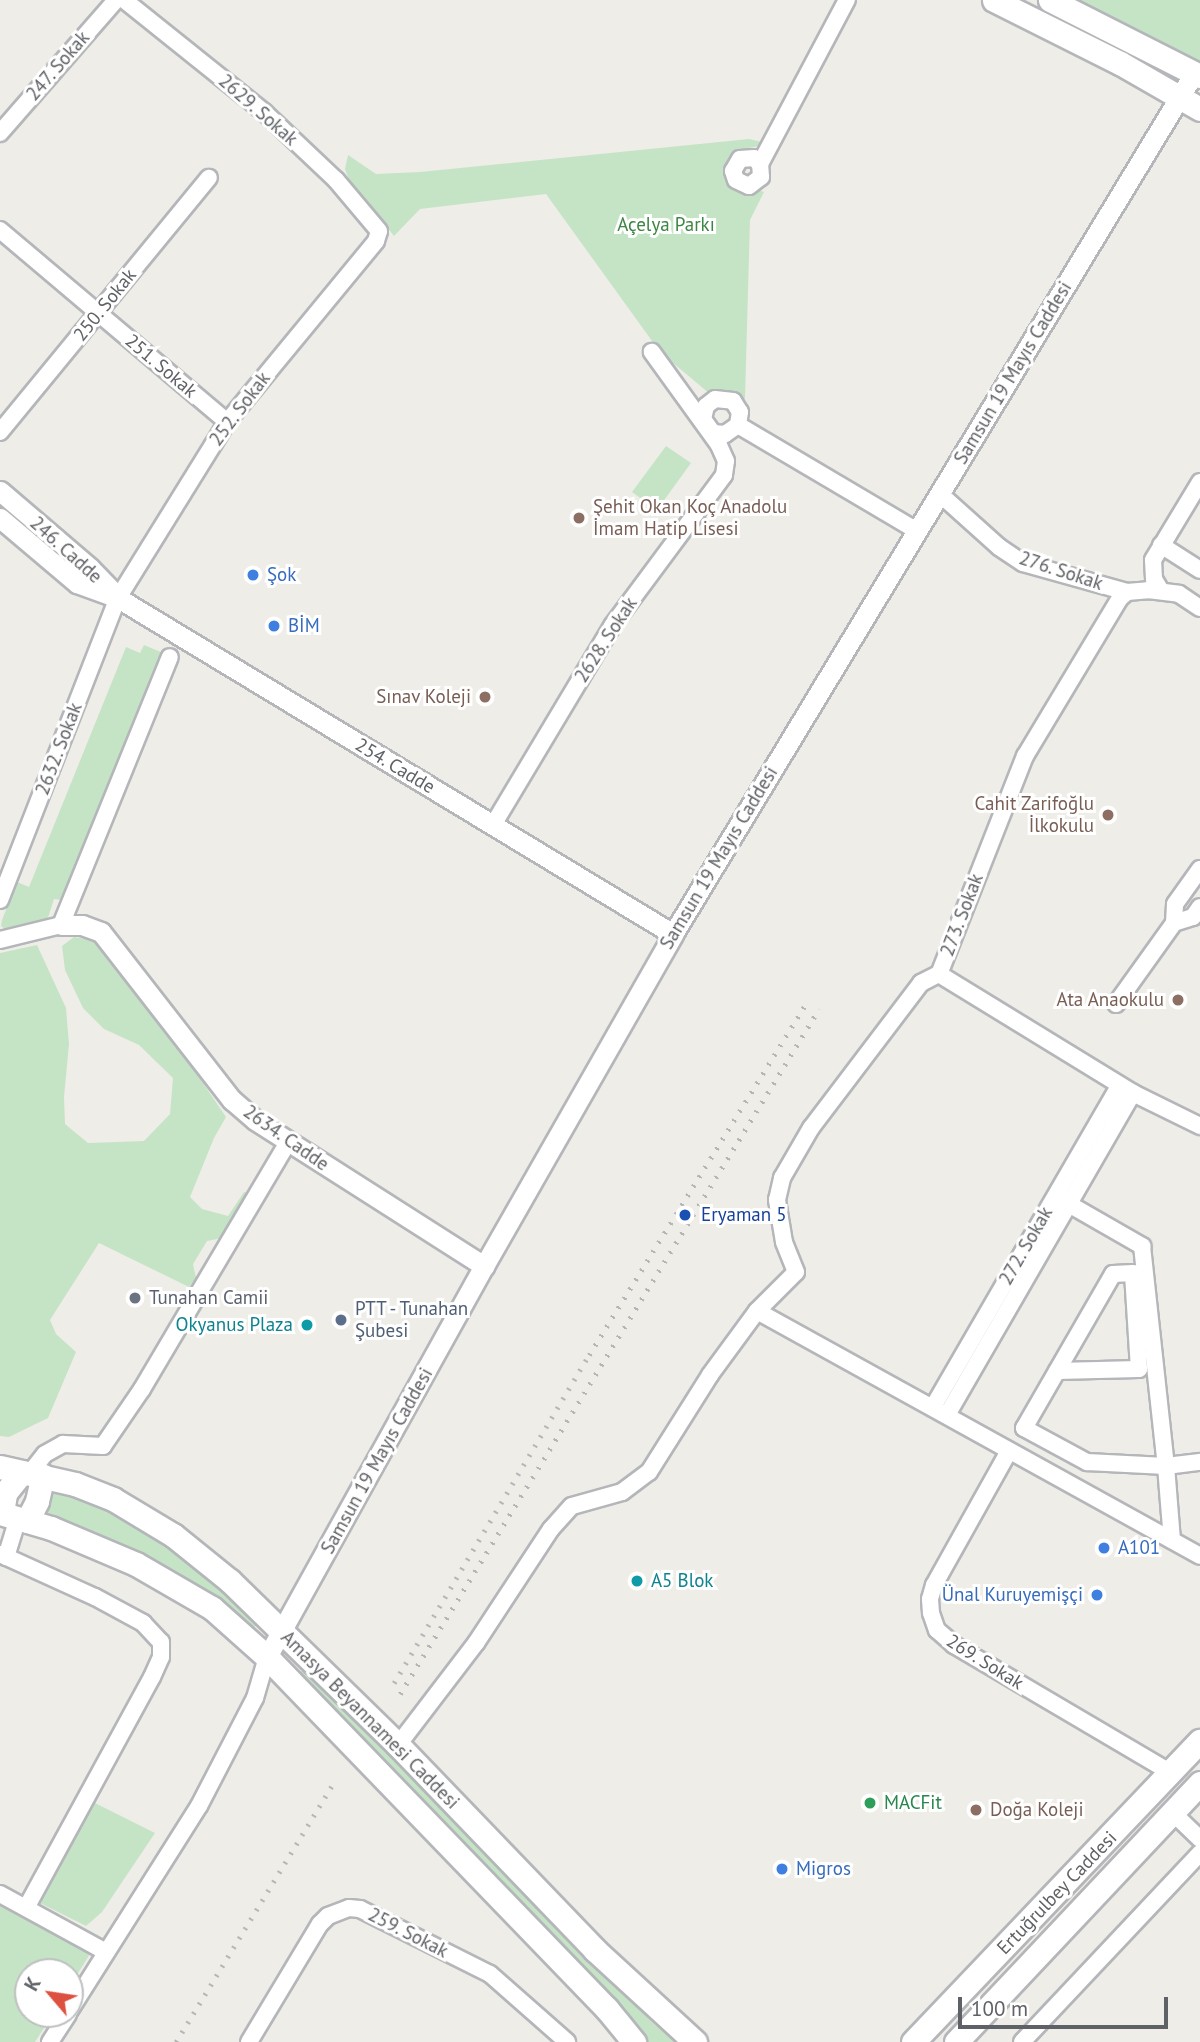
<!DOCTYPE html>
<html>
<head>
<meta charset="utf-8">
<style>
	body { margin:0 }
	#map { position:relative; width:1200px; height:2042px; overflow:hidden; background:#efede7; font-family:"PT Sans",sans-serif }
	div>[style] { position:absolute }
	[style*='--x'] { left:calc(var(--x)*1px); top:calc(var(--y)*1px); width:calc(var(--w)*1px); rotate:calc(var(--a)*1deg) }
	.green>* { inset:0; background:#c5e4c6 }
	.roads { filter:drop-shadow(2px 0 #b4b6ba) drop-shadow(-2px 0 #b4b6ba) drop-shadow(0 2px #b4b6ba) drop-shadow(0 -2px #b4b6ba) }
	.minor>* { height:16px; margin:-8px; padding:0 8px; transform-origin:8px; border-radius:8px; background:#fff }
	.tertiary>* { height:19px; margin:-9.5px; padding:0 9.5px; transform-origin:9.5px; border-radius:9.5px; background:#fff }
	.secondary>* { height:23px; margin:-11.5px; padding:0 11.5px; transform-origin:11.5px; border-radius:11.5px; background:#fff }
	.rail>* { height:4.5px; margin-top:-2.25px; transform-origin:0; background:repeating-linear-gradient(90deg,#b4b5b5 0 2px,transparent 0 11px) }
	.dots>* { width:19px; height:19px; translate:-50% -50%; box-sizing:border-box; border:4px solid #fff; border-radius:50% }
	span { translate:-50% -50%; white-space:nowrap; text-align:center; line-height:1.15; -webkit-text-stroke:6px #fff; paint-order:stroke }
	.street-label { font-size:19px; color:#5e6165 }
	.park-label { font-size:19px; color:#3d8543 }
	.education-label { font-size:19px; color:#785e54 }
	.left { translate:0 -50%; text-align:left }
	.right { translate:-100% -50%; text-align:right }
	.shop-label { font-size:19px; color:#366cbe }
	.transit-label { font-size:19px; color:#164399 }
	.worship-label { font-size:19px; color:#5b616d }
	.service-label { font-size:19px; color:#4e5e75 }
	.culture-label { font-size:19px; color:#0d838f }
	.leisure-label { font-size:19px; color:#27864d }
	.north { position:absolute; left:14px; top:1958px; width:70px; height:70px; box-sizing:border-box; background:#fff; border:2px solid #bfc0c1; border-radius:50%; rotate:299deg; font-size:19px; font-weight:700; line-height:28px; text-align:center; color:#5e6165 }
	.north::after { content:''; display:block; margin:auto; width:24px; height:32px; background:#dc513f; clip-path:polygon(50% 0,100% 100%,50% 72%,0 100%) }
	.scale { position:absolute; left:958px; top:1997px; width:210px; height:32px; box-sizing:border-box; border:4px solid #5e6165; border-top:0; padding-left:9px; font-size:21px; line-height:24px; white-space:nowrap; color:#5e6165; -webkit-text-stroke:5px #fff; paint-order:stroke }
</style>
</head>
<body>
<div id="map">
	<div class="green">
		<i style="clip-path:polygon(1079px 0,1200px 0,1200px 64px)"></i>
		<i style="clip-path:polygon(749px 139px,762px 142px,763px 145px,745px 149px,732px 162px,749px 193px,759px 190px,764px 192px,750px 220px,745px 398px,742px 403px,710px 394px,660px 352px,546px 194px,420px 209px,394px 236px,349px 180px,345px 169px,348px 155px,376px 174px,420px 172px)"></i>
		<i style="clip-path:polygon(666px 446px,691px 463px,657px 510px,632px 492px)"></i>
		<i style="clip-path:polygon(144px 645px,163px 653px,63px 900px,54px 899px,47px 921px,5px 929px,1px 926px,2px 920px,17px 882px,29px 887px,126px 647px,140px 653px)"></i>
		<i style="clip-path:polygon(74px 937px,92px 940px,180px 1049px,226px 1117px,214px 1138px,190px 1197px,202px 1209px,228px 1216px,244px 1192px,252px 1194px,222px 1238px,207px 1241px,193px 1264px,196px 1278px,189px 1287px,99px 1243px,50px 1320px,56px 1334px,76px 1352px,48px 1418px,9px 1437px,0 1436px,0 953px,37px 945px,66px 1008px,69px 1044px,64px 1097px,65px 1124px,88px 1143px,144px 1141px,170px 1114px,173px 1078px,139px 1045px,104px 1029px,83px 1008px,65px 970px,62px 946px)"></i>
		<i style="clip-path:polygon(59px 1488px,121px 1512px,212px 1577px,259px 1623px,252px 1629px,205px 1590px,123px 1548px,54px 1519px,44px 1508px,48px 1493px)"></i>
		<i style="clip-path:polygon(304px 1669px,655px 2025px,678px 2042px,648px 2042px,617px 2003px,559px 1940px,434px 1819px,296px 1676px)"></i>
		<i style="clip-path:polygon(87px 1799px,155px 1833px,102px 1912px,86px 1926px,36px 1901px)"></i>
		<i style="clip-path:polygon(0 1904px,56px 1931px,90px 1954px,70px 1986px,70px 1972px,28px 1972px,28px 2014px,53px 2014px,35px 2042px,0 2042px)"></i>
	</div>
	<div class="roads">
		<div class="minor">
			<i style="--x:0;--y:133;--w:176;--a:-48.9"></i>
			<i style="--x:760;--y:164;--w:8;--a:-135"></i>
			<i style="--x:754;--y:158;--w:14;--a:176"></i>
			<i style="--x:740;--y:159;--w:14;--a:120"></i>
			<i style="--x:733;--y:171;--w:9;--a:72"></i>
			<i style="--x:736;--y:180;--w:14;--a:25"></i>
			<i style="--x:749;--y:186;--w:15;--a:-37"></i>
			<i style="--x:761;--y:177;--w:13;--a:-94"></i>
			<i style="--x:760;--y:164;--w:186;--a:-62.1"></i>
			<i style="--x:0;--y:230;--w:297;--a:40.2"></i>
			<i style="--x:738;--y:425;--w:16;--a:145"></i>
			<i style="--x:725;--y:434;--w:12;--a:-175"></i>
			<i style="--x:713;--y:433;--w:17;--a:-126"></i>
			<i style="--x:703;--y:419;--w:13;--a:-77"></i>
			<i style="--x:706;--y:406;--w:11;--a:-38"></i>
			<i style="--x:715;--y:399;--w:18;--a:6"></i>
			<i style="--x:733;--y:401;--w:13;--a:58"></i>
			<i style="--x:740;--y:412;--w:13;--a:99"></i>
			<i style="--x:738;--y:425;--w:208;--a:30.6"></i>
			<i style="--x:0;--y:432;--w:329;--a:-50.6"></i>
			<i style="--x:940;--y:494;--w:79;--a:41.9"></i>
			<i style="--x:999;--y:547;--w:29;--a:34"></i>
			<i style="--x:1023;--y:563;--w:108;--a:15.6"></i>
			<i style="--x:1127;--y:592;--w:21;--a:-5"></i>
			<i style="--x:1148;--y:590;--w:31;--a:7"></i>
			<i style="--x:1179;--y:594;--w:25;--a:34"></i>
			<i style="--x:1161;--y:545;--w:46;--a:32.7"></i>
			<i style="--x:1161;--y:591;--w:14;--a:-120"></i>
			<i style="--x:1154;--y:579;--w:19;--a:-93"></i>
			<i style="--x:1153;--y:560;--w:91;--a:-58.9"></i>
			<i style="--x:1127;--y:592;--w:9;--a:139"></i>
			<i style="--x:1120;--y:598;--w:184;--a:121"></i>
			<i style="--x:1025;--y:756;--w:234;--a:111.5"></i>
			<i style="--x:939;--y:974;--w:228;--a:31.5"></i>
			<i style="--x:1133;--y:1093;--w:75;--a:26.2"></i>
			<i style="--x:493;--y:825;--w:232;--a:-59.1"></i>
			<i style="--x:612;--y:626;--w:188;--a:-53.4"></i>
			<i style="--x:724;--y:475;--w:14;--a:-82"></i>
			<i style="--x:726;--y:461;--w:17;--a:-114"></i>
			<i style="--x:719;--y:445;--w:115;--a:-125.8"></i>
			<i style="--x:1200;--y:869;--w:43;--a:125.5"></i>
			<i style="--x:1175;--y:904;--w:19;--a:93"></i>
			<i style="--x:1174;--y:923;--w:20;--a:-18"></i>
			<i style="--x:1193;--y:917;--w:12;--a:-55"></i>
			<i style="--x:0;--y:900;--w:324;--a:-68.7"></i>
			<i style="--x:118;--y:598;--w:207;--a:-58.2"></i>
			<i style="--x:227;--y:422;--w:234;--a:-50.5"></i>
			<i style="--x:376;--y:241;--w:10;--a:-73"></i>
			<i style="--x:379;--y:231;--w:67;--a:-130.1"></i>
			<i style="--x:336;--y:180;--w:99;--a:-136.6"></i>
			<i style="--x:264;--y:112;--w:179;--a:-141.3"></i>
			<i style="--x:0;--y:940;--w:63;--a:-13.8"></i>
			<i style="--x:61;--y:925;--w:289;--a:-67.9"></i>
			<i style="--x:1116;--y:1004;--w:100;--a:-54.4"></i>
			<i style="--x:1060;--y:1199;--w:95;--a:29.8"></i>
			<i style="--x:1142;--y:1246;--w:221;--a:83.8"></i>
			<i style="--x:1166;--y:1466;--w:34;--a:-7"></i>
			<i style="--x:757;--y:1311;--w:506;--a:28.94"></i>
			<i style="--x:1057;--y:1371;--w:82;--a:-1.4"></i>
			<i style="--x:1139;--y:1369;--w:96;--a:-93.6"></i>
			<i style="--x:1133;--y:1273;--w:20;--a:177"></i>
			<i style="--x:1113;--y:1274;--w:178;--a:120"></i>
			<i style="--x:1024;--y:1428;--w:72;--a:28.4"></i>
			<i style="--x:1087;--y:1462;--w:79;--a:2.9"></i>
			<i style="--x:1166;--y:1466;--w:74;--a:85.4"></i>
			<i style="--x:933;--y:1407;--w:372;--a:-59.9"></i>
			<i style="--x:947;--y:1415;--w:372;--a:-60"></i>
			<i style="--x:1009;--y:1451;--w:154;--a:119.2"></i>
			<i style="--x:934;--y:1585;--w:15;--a:106"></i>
			<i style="--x:930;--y:1599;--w:14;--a:86"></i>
			<i style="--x:931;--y:1613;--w:18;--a:71"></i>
			<i style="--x:937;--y:1630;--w:23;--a:41"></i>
			<i style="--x:954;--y:1645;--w:252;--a:30.5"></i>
			<i style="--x:30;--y:1473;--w:24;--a:-52"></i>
			<i style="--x:45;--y:1454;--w:21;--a:-29"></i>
			<i style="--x:63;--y:1444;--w:40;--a:2.9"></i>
			<i style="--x:103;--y:1446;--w:69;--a:-55.6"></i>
			<i style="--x:142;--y:1389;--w:287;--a:-59.4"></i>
			<i style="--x:0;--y:1554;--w:104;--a:24.4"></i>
			<i style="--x:95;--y:1597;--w:55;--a:28.4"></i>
			<i style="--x:143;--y:1623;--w:26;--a:47"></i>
			<i style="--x:161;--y:1642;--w:15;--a:90"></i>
			<i style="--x:161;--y:1657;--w:22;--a:114"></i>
			<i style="--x:152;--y:1677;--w:261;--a:118.6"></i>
			<i style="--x:6;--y:1557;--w:41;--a:-72.9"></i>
			<i style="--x:398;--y:1745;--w:128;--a:-52.6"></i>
			<i style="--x:476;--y:1643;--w:136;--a:-56.7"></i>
			<i style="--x:551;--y:1529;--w:31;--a:-48"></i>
			<i style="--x:572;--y:1506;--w:52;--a:-15.6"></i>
			<i style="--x:622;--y:1492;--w:34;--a:-37"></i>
			<i style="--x:649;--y:1472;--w:115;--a:-57.8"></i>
			<i style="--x:710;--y:1375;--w:79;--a:-53.7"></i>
			<i style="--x:757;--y:1311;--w:55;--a:-45"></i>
			<i style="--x:796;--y:1272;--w:32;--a:-112"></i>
			<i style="--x:784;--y:1242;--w:43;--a:-99.5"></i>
			<i style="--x:777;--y:1200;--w:23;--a:-77"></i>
			<i style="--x:782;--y:1178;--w:58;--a:-59.9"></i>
			<i style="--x:811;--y:1128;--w:182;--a:-52.8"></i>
			<i style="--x:921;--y:983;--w:20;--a:-27"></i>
			<i style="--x:1172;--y:1812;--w:39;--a:44"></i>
			<i style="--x:0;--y:1894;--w:121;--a:28.7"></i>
			<i style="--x:70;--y:2010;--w:241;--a:-57.7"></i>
			<i style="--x:199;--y:1806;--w:122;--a:-62.6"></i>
			<i style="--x:255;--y:1698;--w:43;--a:-73.7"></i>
			<i style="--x:50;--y:2042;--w:33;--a:-57"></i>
			<i style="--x:249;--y:2042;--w:138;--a:-59"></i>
			<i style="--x:320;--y:1924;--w:11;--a:-45"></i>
			<i style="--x:328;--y:1916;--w:22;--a:-21"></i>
			<i style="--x:349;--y:1908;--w:11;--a:5"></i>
			<i style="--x:360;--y:1909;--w:145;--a:26.6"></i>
			<i style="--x:490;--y:1974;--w:103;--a:41.4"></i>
			<i style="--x:1022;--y:2042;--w:260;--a:-46.7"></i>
		</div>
		<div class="tertiary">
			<i style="--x:0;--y:491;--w:118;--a:40.5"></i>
			<i style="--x:90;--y:568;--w:36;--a:46"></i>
			<i style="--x:0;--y:518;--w:101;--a:40.2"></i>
			<i style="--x:77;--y:583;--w:44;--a:20.1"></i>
			<i style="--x:118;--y:598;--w:649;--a:31.19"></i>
			<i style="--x:61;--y:925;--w:21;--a:0"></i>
			<i style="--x:82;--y:925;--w:20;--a:20"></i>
			<i style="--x:101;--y:932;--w:213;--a:52.1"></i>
			<i style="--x:232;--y:1100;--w:30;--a:41"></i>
			<i style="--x:255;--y:1120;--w:272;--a:32.5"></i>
			<i style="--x:267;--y:1657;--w:447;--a:-61"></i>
			<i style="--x:484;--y:1266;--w:382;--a:-60.3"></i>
			<i style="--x:673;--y:934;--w:1006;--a:-58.82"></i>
		</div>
		<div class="secondary">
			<i style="--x:994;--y:0;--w:141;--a:26.6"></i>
			<i style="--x:1120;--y:63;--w:92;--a:29.9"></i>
			<i style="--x:1050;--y:0;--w:168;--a:26.9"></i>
			<i style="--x:0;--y:1467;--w:77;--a:12.8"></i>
			<i style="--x:75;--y:1484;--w:41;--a:21.5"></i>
			<i style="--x:113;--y:1499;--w:70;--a:31"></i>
			<i style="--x:173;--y:1535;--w:73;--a:38.9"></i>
			<i style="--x:230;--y:1581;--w:235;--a:44.3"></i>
			<i style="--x:398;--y:1745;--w:284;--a:46.1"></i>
			<i style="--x:595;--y:1950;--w:136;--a:42.6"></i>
			<i style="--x:0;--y:1513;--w:53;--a:16.4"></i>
			<i style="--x:51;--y:1528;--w:92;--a:23"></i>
			<i style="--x:136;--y:1564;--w:88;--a:30.1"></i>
			<i style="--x:212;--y:1608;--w:74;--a:41.7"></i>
			<i style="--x:267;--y:1657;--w:489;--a:46"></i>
			<i style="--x:607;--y:2009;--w:43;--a:50.7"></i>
			<i style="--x:2;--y:1513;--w:20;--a:-81"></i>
			<i style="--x:5;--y:1493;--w:27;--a:-51"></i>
			<i style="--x:27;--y:1521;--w:22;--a:-63"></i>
			<i style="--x:37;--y:1501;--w:26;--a:-77"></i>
			<i style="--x:913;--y:2042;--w:416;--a:-46.4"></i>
			<i style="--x:956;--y:2042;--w:356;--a:-46.7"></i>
		</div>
	</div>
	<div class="rail">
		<i style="--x:394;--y:1683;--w:382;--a:-59.3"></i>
		<i style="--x:589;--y:1355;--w:415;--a:-58.3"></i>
		<i style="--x:400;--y:1694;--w:803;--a:-58.55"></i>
		<i style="--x:176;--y:2042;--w:301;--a:-58.7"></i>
	</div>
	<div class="dots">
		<i style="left:579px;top:518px;background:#8d6e63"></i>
		<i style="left:253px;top:575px;background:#3f7fe0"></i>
		<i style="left:274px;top:626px;background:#3f7fe0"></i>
		<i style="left:485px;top:697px;background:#8d6e63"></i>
		<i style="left:1108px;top:815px;background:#8d6e63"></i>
		<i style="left:1178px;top:1000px;background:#8d6e63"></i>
		<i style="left:685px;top:1215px;background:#1a4fb4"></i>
		<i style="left:135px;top:1298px;background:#6b7280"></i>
		<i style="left:341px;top:1320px;background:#5c6f8a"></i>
		<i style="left:307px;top:1325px;background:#0f9aa8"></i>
		<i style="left:1104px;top:1548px;background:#3f7fe0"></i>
		<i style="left:637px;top:1581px;background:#0f9aa8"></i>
		<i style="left:1097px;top:1595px;background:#3f7fe0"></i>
		<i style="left:870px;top:1803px;background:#2e9e5b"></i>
		<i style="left:976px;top:1810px;background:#8d6e63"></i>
		<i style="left:782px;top:1869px;background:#3f7fe0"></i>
	</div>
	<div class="street-label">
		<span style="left:58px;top:66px;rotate:-49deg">247. Sokak</span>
		<span style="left:258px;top:110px;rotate:41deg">2629. Sokak</span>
		<span style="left:105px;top:305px;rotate:-51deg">250. Sokak</span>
		<span style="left:161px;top:366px;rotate:40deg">251. Sokak</span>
		<span style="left:1013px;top:373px;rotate:-59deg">Samsun 19 Mayıs Caddesi</span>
		<span style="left:240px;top:409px;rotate:-53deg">252. Sokak</span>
		<span style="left:66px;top:550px;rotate:42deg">246. Cadde</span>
		<span style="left:1061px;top:571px;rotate:18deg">276. Sokak</span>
		<span style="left:606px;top:640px;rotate:-57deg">2628. Sokak</span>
		<span style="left:59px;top:749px;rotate:-69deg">2632. Sokak</span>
		<span style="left:395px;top:766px;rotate:31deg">254. Cadde</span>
		<span style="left:719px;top:858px;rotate:-59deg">Samsun 19 Mayıs Caddesi</span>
		<span style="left:962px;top:915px;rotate:-69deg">273. Sokak</span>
		<span style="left:286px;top:1138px;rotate:35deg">2634. Cadde</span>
		<span style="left:1026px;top:1246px;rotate:-60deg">272. Sokak</span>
		<span style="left:377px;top:1461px;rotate:-61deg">Samsun 19 Mayıs Caddesi</span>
		<span style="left:985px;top:1662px;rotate:32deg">269. Sokak</span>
		<span style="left:370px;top:1720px;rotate:45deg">Amasya Beyannamesi Caddesi</span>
		<span style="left:1057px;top:1893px;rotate:-46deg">Ertuğrulbey Caddesi</span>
		<span style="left:408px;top:1933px;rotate:27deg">259. Sokak</span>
	</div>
	<div class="park-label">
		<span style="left:666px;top:225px">Açelya Parkı</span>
	</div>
	<div class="education-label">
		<span class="left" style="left:593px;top:518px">Şehit Okan Koç Anadolu<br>İmam Hatip Lisesi</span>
		<span class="right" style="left:471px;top:697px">Sınav Koleji</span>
		<span class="right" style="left:1094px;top:815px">Cahit Zarifoğlu<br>İlkokulu</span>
		<span class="right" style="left:1164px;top:1000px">Ata Anaokulu</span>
		<span class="left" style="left:990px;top:1810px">Doğa Koleji</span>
	</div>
	<div class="shop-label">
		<span class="left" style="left:267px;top:575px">Şok</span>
		<span class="left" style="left:288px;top:626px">BİM</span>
		<span class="left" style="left:1118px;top:1548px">A101</span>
		<span class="right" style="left:1083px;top:1595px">Ünal Kuruyemişçi</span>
		<span class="left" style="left:796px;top:1869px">Migros</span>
	</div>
	<div class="transit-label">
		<span class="left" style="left:701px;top:1215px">Eryaman 5</span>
	</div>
	<div class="worship-label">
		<span class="left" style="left:149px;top:1298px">Tunahan Camii</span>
	</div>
	<div class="service-label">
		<span class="left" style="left:355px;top:1320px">PTT - Tunahan<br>Şubesi</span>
	</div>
	<div class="culture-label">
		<span class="right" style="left:293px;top:1325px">Okyanus Plaza</span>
		<span class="left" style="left:651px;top:1581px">A5 Blok</span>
	</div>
	<div class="leisure-label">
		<span class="left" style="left:884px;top:1803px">MACFit</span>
	</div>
	<div class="north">K</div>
	<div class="scale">100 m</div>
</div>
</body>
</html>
